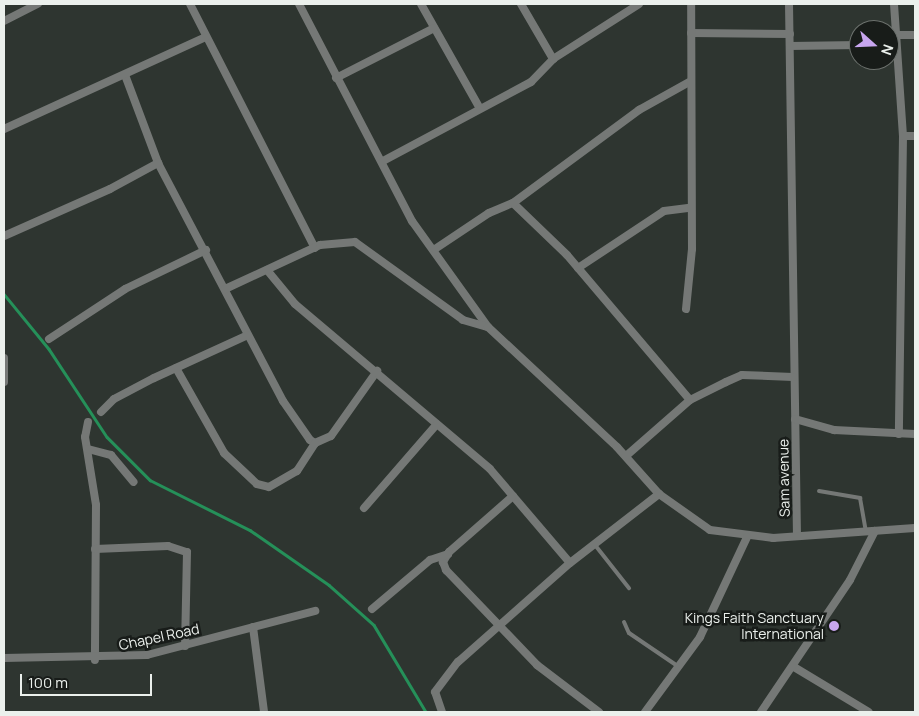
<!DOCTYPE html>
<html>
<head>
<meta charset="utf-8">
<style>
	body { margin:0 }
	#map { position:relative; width:919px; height:716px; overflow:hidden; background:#2e3530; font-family:Manrope,sans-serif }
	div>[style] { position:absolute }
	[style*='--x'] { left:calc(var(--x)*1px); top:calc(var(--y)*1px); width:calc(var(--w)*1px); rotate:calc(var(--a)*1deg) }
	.stream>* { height:2.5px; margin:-1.25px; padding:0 1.25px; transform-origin:1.25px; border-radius:1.25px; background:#259059 }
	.service>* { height:4px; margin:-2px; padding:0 2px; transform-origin:2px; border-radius:2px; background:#757876 }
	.minor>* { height:8px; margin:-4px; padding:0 4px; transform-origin:4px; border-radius:4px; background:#757876 }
	.dots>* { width:14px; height:14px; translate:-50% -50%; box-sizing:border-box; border:2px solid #181c19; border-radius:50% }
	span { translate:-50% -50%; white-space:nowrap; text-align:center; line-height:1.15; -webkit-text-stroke:5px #181c19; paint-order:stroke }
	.street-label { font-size:14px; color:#ebf0ec }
	.poi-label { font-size:14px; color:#ebf0ec }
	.right { translate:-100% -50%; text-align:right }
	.frame { position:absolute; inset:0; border:5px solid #ebf0ec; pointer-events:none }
	.north { position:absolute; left:849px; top:20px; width:50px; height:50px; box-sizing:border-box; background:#181c19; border:1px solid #6c716d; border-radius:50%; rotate:110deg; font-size:14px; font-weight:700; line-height:20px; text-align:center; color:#ebf0ec }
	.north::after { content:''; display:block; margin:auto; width:18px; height:22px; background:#c8a6ef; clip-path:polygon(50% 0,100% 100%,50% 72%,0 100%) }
	.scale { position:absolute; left:20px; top:674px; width:132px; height:22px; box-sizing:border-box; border:2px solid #ebf0ec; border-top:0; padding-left:6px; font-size:15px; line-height:18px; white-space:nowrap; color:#ebf0ec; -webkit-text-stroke:4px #181c19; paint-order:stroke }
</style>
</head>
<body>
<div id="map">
	<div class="stream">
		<i style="--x:4;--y:294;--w:71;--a:50.7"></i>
		<i style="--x:49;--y:349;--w:105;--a:56.6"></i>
		<i style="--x:107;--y:437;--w:61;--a:45"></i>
		<i style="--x:150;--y:480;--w:112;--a:26.6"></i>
		<i style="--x:250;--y:530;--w:96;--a:34.8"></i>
		<i style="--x:329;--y:585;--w:60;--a:41.6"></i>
		<i style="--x:374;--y:625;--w:101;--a:59.1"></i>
	</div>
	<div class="service">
		<i style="--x:819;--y:491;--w:42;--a:9.7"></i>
		<i style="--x:860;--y:498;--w:34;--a:80"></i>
		<i style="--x:595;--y:545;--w:55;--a:51.7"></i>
		<i style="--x:624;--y:622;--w:12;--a:66"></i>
		<i style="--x:629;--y:633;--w:60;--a:34.2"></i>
	</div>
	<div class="minor">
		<i style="--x:190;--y:4;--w:274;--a:62.9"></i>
		<i style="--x:299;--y:4;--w:245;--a:62.5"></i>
		<i style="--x:412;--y:221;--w:130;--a:54.4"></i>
		<i style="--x:421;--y:4;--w:118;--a:60.6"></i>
		<i style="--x:521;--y:4;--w:64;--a:59.8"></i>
		<i style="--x:789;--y:4;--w:532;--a:89.14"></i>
		<i style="--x:894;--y:4;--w:132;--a:86.1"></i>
		<i style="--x:903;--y:136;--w:298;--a:90.8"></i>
		<i style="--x:4;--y:21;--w:38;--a:-27"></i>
		<i style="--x:691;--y:33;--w:99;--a:0.6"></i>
		<i style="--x:897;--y:35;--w:18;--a:0"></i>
		<i style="--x:790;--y:46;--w:69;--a:-0.8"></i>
		<i style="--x:125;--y:75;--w:94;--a:69.4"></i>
		<i style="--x:158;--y:163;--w:269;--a:62.3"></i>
		<i style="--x:283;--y:401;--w:47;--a:55.3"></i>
		<i style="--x:310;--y:440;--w:6;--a:31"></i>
		<i style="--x:315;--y:443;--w:17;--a:-24"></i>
		<i style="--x:331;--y:436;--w:80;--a:-54.7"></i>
		<i style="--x:336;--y:78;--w:110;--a:-27"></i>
		<i style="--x:4;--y:129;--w:222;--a:-24.5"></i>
		<i style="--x:903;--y:136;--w:12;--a:0"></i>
		<i style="--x:383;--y:161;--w:168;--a:-28.1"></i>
		<i style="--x:531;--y:82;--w:32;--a:-46"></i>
		<i style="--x:553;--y:59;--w:102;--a:-32.6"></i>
		<i style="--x:513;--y:203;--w:75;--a:43.9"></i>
		<i style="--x:567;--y:255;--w:190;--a:49.7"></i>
		<i style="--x:4;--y:236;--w:116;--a:-23.9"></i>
		<i style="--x:110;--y:189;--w:55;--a:-28.4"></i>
		<i style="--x:435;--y:249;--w:65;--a:-33.7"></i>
		<i style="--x:489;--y:213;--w:26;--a:-23"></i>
		<i style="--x:513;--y:203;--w:157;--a:-36.4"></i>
		<i style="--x:639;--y:110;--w:57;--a:-29.2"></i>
		<i style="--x:578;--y:268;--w:103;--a:-33.5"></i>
		<i style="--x:664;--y:211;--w:26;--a:-7"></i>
		<i style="--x:267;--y:270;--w:44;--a:50.5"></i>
		<i style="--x:295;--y:304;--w:255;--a:40.2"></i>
		<i style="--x:490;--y:469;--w:123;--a:49.6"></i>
		<i style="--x:225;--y:289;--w:105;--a:-24.9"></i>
		<i style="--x:320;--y:245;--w:35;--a:-5"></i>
		<i style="--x:355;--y:242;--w:133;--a:35.8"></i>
		<i style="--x:463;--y:320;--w:26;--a:16"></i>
		<i style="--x:488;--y:327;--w:176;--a:42.9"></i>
		<i style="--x:617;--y:447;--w:63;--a:48.2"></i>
		<i style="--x:659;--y:494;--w:62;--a:35.2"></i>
		<i style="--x:710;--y:530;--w:64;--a:7.2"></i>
		<i style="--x:773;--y:538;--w:142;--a:-4"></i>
		<i style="--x:686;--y:309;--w:60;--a:-84.3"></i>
		<i style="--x:692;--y:249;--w:245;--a:-90.2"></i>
		<i style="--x:49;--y:339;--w:91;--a:-33.3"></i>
		<i style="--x:125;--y:289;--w:90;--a:-25.7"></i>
		<i style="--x:4;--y:358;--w:24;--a:90"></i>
		<i style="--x:176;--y:368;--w:98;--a:60.5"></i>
		<i style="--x:224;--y:453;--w:45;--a:43.2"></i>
		<i style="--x:257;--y:484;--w:12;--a:14"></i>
		<i style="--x:269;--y:487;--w:32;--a:-30"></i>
		<i style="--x:297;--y:471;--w:33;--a:-57"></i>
		<i style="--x:101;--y:412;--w:18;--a:-45"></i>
		<i style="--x:114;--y:399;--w:45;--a:-27.7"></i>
		<i style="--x:154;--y:378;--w:103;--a:-24.6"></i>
		<i style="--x:795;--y:419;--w:41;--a:15.8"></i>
		<i style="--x:834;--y:430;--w:81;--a:2.8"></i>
		<i style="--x:88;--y:422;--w:15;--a:101"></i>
		<i style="--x:85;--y:437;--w:69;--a:80.8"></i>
		<i style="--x:96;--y:505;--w:155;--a:90.4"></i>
		<i style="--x:88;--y:449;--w:24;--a:15"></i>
		<i style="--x:111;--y:455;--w:35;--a:50"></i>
		<i style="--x:626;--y:456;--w:85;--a:-41.2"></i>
		<i style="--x:690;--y:400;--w:40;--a:-26.6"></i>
		<i style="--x:726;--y:382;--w:17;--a:-24"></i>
		<i style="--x:742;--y:375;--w:51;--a:2.2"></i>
		<i style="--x:513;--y:496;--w:85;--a:138.8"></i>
		<i style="--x:449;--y:552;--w:12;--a:121"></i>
		<i style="--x:443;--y:562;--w:9;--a:69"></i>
		<i style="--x:446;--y:570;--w:132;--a:46.2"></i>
		<i style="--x:537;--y:665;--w:78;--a:37.2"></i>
		<i style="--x:364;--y:508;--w:111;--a:-49"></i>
		<i style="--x:95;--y:549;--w:73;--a:-2.4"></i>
		<i style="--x:168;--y:546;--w:20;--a:18"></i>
		<i style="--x:187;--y:552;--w:94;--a:91.2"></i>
		<i style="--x:372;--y:609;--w:76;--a:-40.2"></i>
		<i style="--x:430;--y:560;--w:19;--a:-18"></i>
		<i style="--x:253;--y:627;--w:86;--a:82.6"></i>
		<i style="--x:4;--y:658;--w:143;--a:-1.2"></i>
		<i style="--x:147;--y:655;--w:174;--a:-14.7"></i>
		<i style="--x:794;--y:667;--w:87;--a:31"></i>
		<i style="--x:442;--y:712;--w:21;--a:-109"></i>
		<i style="--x:435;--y:692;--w:38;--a:-53"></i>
		<i style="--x:458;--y:662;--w:149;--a:-41.5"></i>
		<i style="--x:570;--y:563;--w:113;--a:-37.8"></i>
		<i style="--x:645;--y:712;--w:93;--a:-53.7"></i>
		<i style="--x:700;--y:637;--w:110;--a:-64.8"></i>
		<i style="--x:761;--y:712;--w:159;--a:-56"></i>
		<i style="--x:850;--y:580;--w:55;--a:-63"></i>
	</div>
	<div class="dots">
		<i style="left:834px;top:626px;background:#c8a6ef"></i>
	</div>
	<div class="street-label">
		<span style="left:784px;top:478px;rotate:-91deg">Sam avenue</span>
		<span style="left:159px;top:637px;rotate:-12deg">Chapel Road</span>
	</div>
	<div class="poi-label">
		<span class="right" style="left:824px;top:626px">Kings Faith Sanctuary<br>International</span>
	</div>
	<div class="frame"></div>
	<div class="north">N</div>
	<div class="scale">100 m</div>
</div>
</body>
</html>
